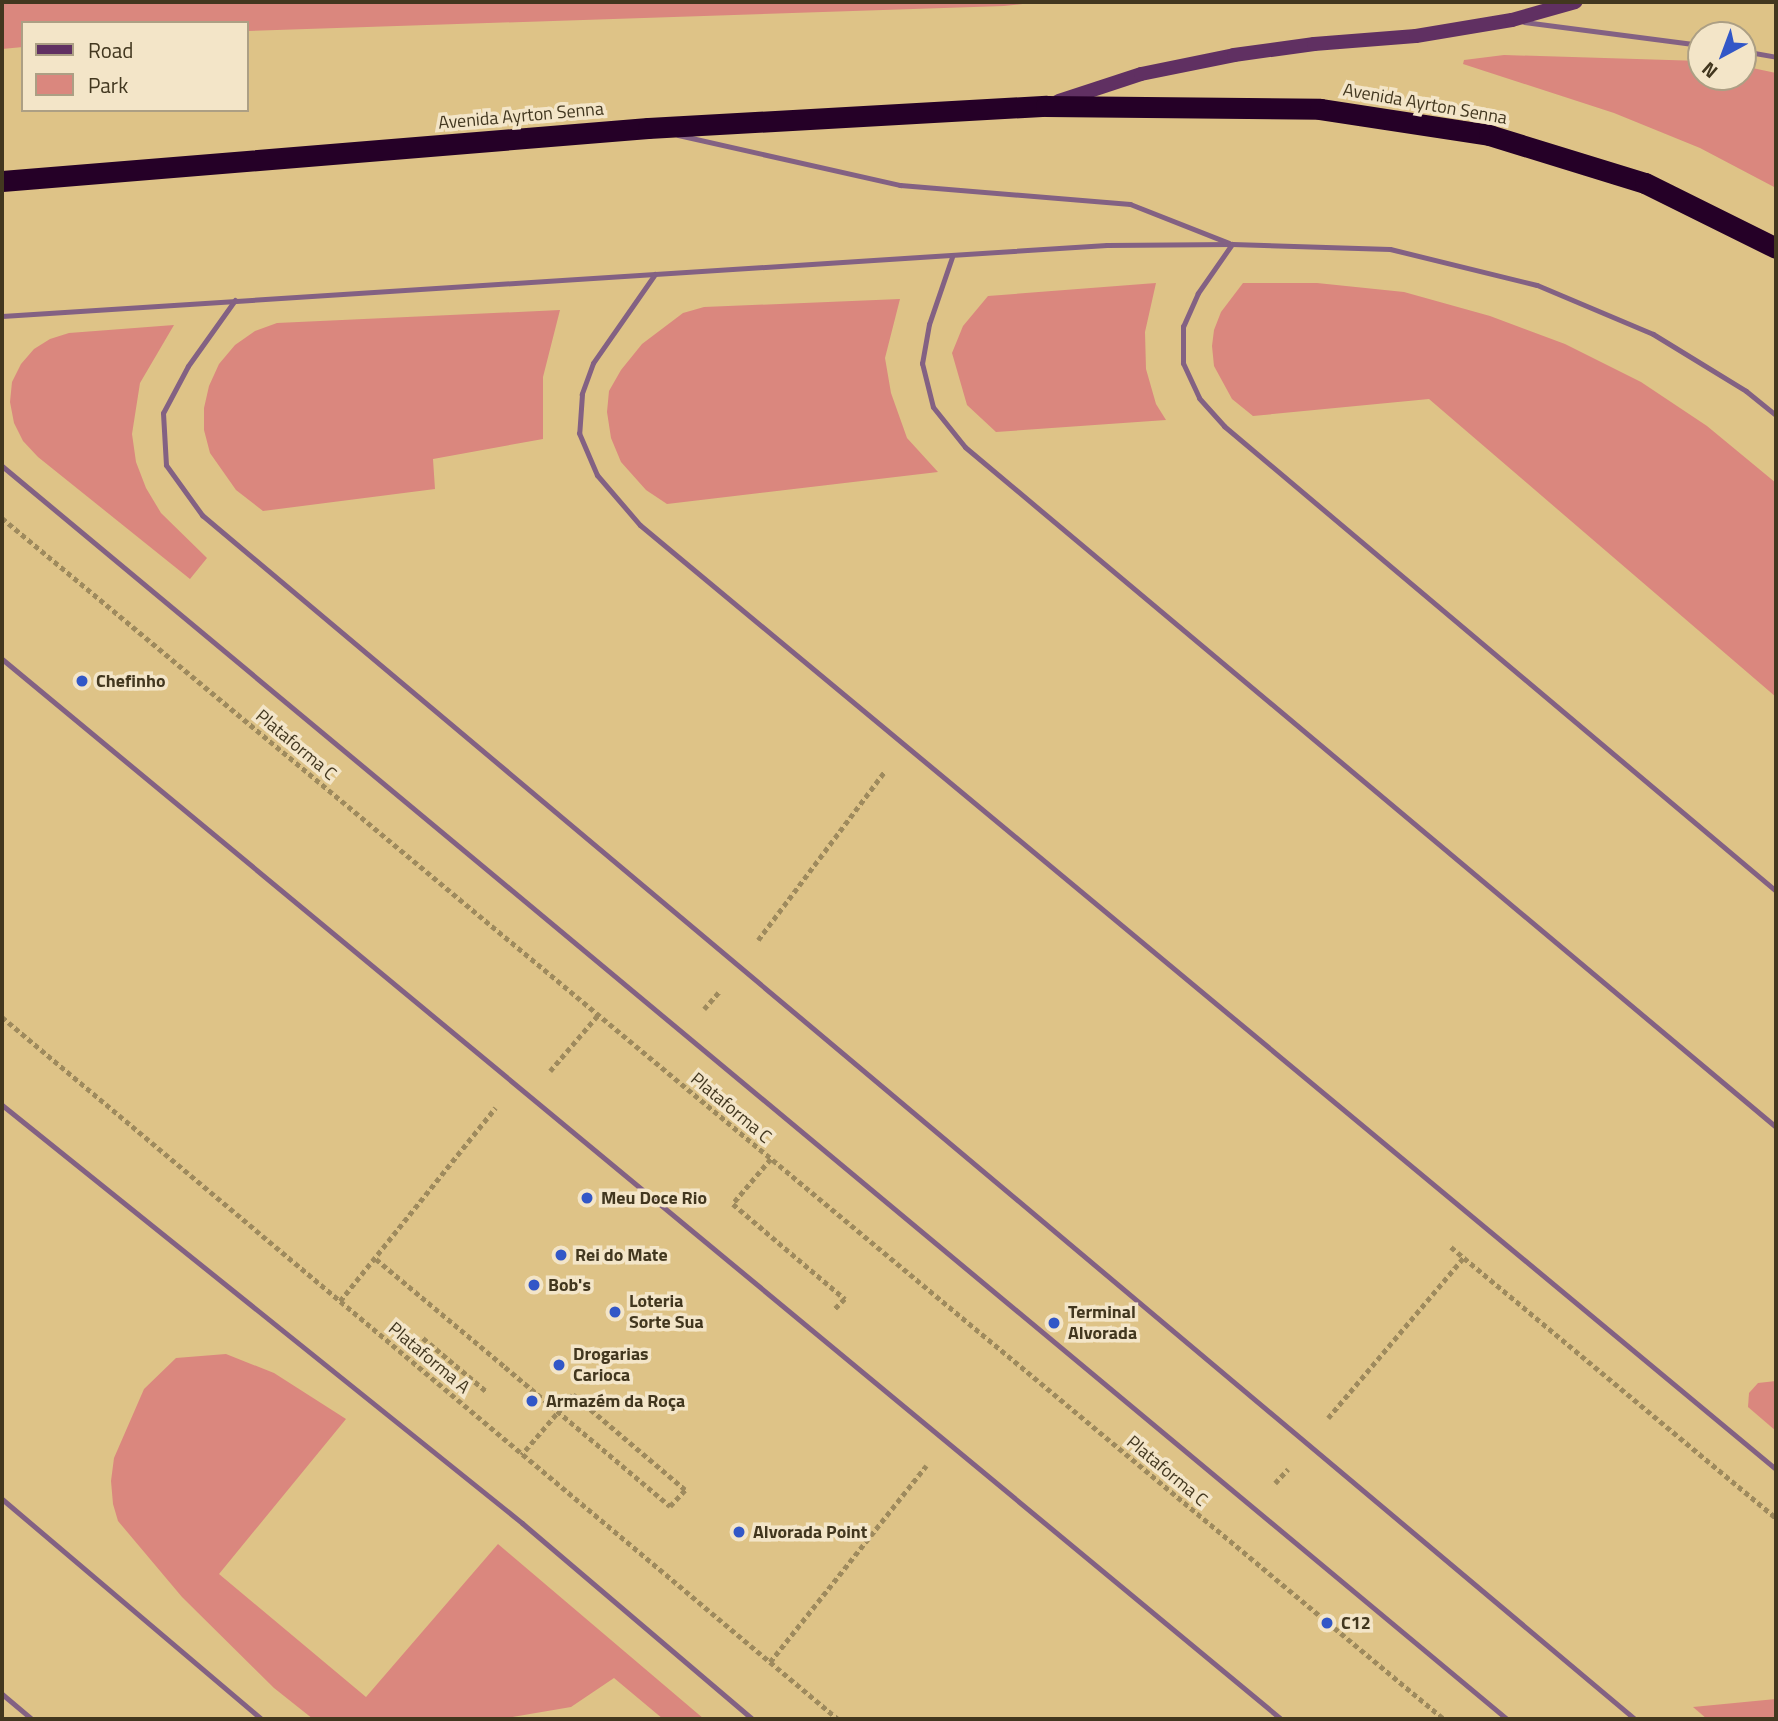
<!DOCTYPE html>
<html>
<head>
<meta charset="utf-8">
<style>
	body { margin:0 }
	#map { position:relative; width:1778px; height:1721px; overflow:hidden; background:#dec387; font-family:"Titillium Web",sans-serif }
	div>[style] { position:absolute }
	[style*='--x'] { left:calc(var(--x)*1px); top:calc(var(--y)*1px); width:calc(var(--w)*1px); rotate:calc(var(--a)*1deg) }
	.green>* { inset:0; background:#da877e }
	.path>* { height:4.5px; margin-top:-2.25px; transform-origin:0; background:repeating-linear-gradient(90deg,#9e8a5d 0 5px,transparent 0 8.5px) }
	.service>* { height:5px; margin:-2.5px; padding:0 2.5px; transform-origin:2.5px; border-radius:2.5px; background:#836183 }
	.secondary>* { height:14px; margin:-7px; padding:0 7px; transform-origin:7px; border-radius:7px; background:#603062 }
	.motorway>* { height:21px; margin:-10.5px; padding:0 10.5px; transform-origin:10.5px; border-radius:10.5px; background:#250027 }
	.dots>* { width:19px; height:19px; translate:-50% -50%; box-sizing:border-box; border:4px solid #f3e5c8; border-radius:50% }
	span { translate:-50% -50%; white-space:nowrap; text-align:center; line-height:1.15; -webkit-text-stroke:7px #f3e5c8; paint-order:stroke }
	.street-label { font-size:18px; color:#42371f }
	.poi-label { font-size:18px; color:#42371f; font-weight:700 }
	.left { translate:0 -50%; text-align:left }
	.frame { position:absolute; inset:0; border:4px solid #42371f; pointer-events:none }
	.legend { position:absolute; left:21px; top:21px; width:228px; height:91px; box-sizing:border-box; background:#f3e5c8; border:2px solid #ac9f84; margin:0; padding:9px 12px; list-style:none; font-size:21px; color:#42371f }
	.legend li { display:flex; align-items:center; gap:14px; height:35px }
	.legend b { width:35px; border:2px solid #ac9f84 }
	.north { position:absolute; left:1687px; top:21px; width:70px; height:70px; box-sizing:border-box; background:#f3e5c8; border:2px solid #ac9f84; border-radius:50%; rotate:221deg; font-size:19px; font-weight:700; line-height:28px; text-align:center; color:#42371f }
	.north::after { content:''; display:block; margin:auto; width:24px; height:32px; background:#3257c7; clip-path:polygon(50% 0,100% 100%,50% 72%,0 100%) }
</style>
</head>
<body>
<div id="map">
	<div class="green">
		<i style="clip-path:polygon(2px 2px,1041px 2px,1004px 6px,247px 31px,247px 23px,23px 23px,23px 47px,2px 49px)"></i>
		<i style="clip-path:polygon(1504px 55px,1701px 61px,1701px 77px,1743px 77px,1743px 66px,1776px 73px,1776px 188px,1700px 148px,1614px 113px,1463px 64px,1464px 60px)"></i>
		<i style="clip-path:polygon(1156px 283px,1145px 332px,1146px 369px,1156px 404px,1166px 420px,996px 432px,967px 405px,952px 353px,963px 326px,988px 296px)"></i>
		<i style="clip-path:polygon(1243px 283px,1317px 283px,1404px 292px,1490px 316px,1565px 344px,1641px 382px,1707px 426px,1776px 483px,1776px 697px,1429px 399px,1253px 416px,1232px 399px,1214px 366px,1212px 346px,1214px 330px,1221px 312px)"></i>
		<i style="clip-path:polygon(900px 299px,885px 358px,891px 393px,907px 438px,938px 472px,667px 504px,646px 490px,621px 462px,611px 438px,607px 412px,609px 391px,621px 370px,642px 344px,683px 313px,704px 307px)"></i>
		<i style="clip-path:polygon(560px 310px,543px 377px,543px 439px,433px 459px,435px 489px,263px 511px,236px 490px,210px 453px,204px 430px,204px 408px,209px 386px,219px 364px,235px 345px,255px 331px,277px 323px)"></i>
		<i style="clip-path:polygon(174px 325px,140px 383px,132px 434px,136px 462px,146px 488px,161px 513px,207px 558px,190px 579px,38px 457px,23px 441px,14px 423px,10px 402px,12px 382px,21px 364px,34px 349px,50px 339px,69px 333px)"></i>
		<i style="clip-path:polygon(226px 1354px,274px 1373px,346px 1419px,219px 1574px,366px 1697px,498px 1544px,704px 1719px,663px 1719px,614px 1678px,571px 1707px,501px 1719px,313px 1719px,274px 1688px,182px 1597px,118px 1521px,113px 1504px,111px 1481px,114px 1458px,144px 1389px,176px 1358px)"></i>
		<i style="clip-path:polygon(1776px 1381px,1776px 1431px,1748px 1407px,1749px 1393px,1758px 1383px)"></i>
		<i style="clip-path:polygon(1776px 1699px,1776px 1719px,1707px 1719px,1693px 1707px)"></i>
	</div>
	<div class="path">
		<i style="--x:2;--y:518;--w:1877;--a:39.79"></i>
		<i style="--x:758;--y:940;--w:211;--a:-53.1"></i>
		<i style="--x:704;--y:1009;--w:23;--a:-49"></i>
		<i style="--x:2;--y:1017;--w:1092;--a:40.02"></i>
		<i style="--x:550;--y:1071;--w:74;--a:-49.4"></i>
		<i style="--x:771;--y:1159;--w:59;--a:130.2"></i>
		<i style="--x:733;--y:1204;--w:147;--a:40.3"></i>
		<i style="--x:845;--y:1299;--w:14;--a:135"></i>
		<i style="--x:1451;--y:1247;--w:423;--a:39.8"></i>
		<i style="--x:376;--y:1259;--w:168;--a:39.9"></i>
		<i style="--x:505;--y:1367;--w:216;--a:40.1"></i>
		<i style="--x:670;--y:1506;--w:22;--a:-47"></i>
		<i style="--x:685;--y:1490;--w:147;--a:-139.7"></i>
		<i style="--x:573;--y:1395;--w:79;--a:130.4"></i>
		<i style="--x:340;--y:1301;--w:248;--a:-51.2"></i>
		<i style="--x:423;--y:1338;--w:82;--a:40.1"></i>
		<i style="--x:1328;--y:1418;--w:212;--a:-49.8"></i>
		<i style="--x:1275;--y:1483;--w:19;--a:-47"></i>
		<i style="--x:770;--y:1662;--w:251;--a:-51.5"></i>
	</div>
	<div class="service">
		<i style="--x:1524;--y:22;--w:178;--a:7.4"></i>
		<i style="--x:1743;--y:51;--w:34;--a:10"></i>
		<i style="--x:678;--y:135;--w:228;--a:12.7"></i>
		<i style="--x:900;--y:185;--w:231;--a:4.7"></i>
		<i style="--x:1130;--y:204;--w:106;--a:21.5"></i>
		<i style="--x:1232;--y:244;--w:60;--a:124.8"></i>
		<i style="--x:1198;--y:293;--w:36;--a:114"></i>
		<i style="--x:1183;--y:326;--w:37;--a:90"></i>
		<i style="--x:1183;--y:363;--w:38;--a:65"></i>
		<i style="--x:1199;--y:398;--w:38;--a:48"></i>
		<i style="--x:1224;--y:426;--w:722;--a:40.11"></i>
		<i style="--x:952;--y:257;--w:71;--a:108.9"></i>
		<i style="--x:929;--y:324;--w:40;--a:100"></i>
		<i style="--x:922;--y:363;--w:45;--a:76"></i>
		<i style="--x:933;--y:407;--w:51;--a:51.3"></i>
		<i style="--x:965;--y:447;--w:1058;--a:39.98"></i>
		<i style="--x:655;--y:274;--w:108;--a:124.9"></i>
		<i style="--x:593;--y:363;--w:33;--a:110"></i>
		<i style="--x:582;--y:394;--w:39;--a:94"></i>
		<i style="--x:579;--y:433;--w:46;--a:66.8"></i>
		<i style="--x:597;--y:475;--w:66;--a:49.3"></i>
		<i style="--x:640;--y:525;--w:1477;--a:39.73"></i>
		<i style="--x:235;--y:300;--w:81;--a:125.5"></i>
		<i style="--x:188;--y:366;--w:53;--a:118"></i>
		<i style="--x:163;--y:413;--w:52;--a:86.7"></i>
		<i style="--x:166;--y:465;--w:62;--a:54.2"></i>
		<i style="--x:202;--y:515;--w:1872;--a:40.04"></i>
		<i style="--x:2;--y:316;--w:1107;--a:-3.68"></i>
		<i style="--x:1107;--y:245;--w:125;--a:-0.5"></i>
		<i style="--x:1232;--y:244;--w:158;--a:1.8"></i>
		<i style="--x:1390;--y:249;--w:151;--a:13.8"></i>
		<i style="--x:1537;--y:285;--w:126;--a:22.9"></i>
		<i style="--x:1653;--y:334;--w:109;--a:31.5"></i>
		<i style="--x:1746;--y:391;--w:38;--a:39"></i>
		<i style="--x:2;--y:466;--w:1958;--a:39.78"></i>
		<i style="--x:2;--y:659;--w:1661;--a:39.65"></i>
		<i style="--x:2;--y:1105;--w:667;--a:38.79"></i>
		<i style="--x:522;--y:1523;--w:302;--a:40.4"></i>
		<i style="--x:2;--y:1499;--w:340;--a:40.3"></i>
		<i style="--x:2;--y:1694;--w:39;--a:40"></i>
	</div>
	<div class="secondary">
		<i style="--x:1059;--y:101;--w:86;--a:-18.2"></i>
		<i style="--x:1141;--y:74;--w:95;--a:-11.5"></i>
		<i style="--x:1234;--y:55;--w:81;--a:-7.8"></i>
		<i style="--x:1314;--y:44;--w:102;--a:-4.5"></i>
		<i style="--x:1416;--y:36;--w:97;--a:-9.5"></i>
		<i style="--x:1512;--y:20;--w:66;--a:-15.9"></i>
	</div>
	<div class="motorway">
		<i style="--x:2;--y:181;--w:648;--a:-4.69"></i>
		<i style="--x:648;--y:128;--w:399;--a:-3.2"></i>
		<i style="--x:1046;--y:106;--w:274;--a:0.6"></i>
		<i style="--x:1320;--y:109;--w:171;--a:8.7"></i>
		<i style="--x:1489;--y:135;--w:163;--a:17.1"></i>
		<i style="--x:1645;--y:183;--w:146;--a:26.4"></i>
	</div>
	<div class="dots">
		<i style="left:82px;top:681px;background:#3257c7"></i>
		<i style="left:587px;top:1198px;background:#3257c7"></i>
		<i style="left:561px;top:1255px;background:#3257c7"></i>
		<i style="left:534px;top:1285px;background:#3257c7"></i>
		<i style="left:615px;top:1312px;background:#3257c7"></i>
		<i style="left:1054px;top:1323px;background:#3257c7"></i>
		<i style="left:559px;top:1365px;background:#3257c7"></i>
		<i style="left:532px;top:1401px;background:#3257c7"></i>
		<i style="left:739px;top:1532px;background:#3257c7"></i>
		<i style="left:1327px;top:1623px;background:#3257c7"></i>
	</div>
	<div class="street-label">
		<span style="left:1425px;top:104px;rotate:10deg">Avenida Ayrton Senna</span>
		<span style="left:521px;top:116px;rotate:-5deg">Avenida Ayrton Senna</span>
		<span style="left:296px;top:745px;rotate:40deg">Plataforma C</span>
		<span style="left:731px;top:1108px;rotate:40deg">Plataforma C</span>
		<span style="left:429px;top:1358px;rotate:40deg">Plataforma A</span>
		<span style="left:1167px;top:1471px;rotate:40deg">Plataforma C</span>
	</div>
	<div class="poi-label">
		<span class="left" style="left:96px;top:681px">Chefinho</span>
		<span class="left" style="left:601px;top:1198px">Meu Doce Rio</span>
		<span class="left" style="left:575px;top:1255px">Rei do Mate</span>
		<span class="left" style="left:548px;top:1285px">Bob's</span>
		<span class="left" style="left:629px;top:1312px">Loteria<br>Sorte Sua</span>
		<span class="left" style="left:1068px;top:1323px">Terminal<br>Alvorada</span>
		<span class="left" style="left:573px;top:1365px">Drogarias<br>Carioca</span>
		<span class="left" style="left:546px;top:1401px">Armazém da Roça</span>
		<span class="left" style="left:753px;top:1532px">Alvorada Point</span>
		<span class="left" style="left:1341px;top:1623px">C12</span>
	</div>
	<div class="frame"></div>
	<ul class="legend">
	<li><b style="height:9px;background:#603062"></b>Road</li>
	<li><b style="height:19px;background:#da877e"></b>Park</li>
	</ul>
	<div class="north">N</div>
</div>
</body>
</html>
